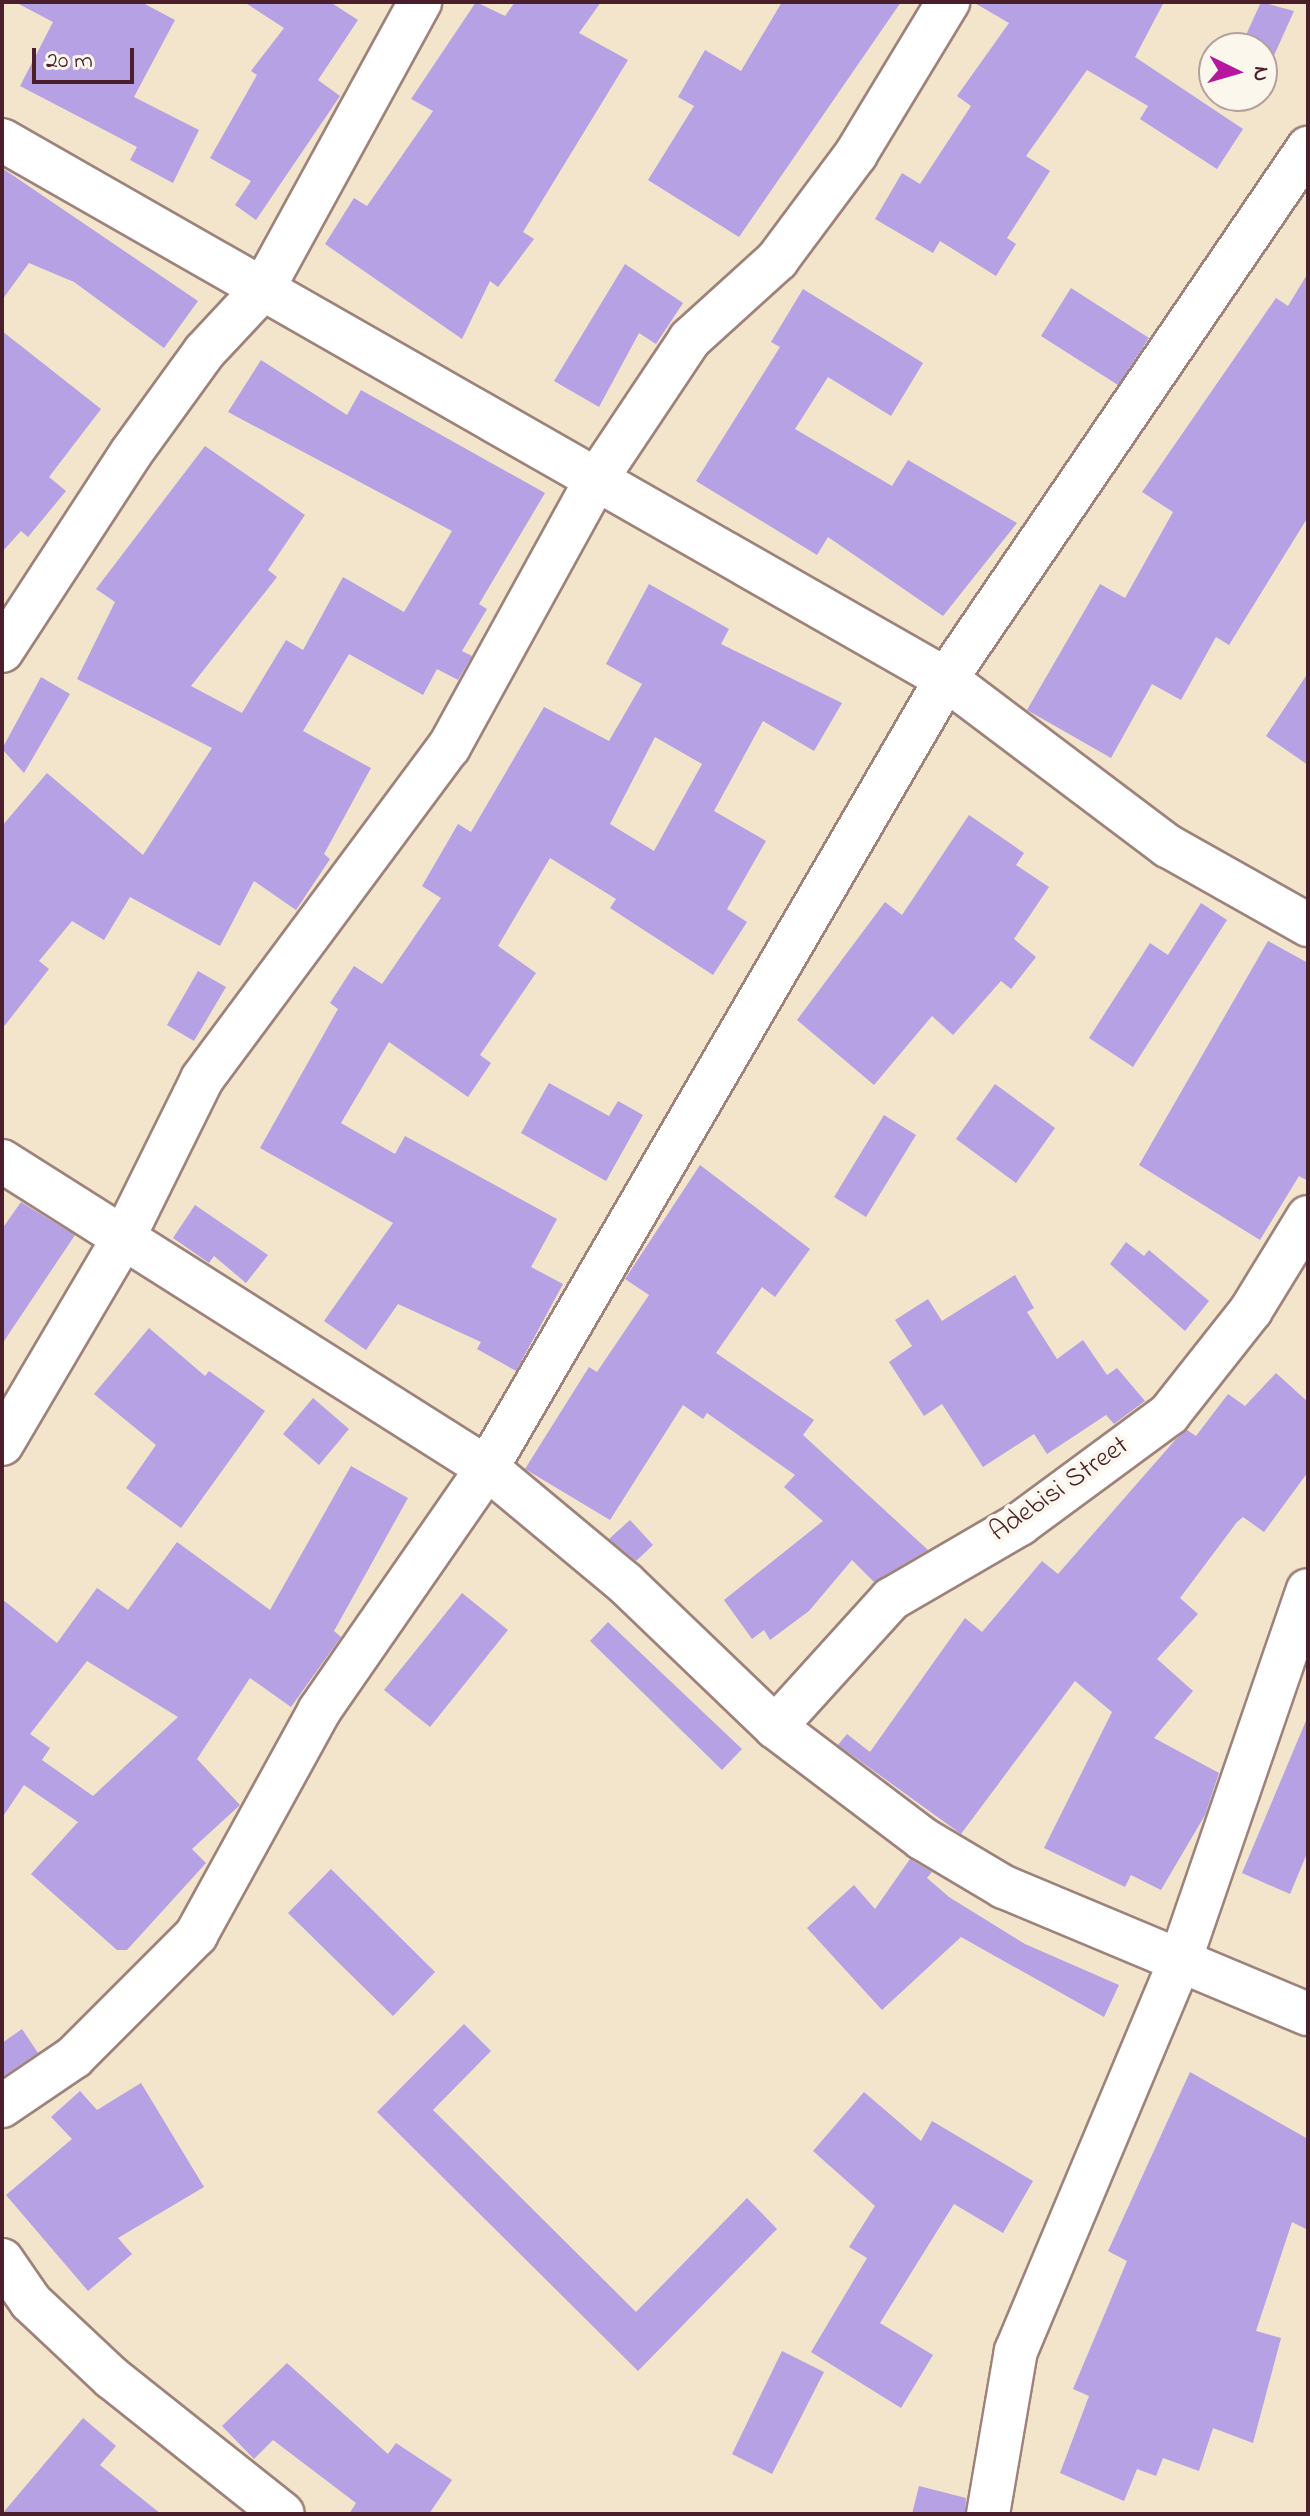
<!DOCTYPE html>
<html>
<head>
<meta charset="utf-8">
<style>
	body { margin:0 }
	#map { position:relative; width:1310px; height:2516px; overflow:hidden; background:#f2e5cb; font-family:"Indie Flower",sans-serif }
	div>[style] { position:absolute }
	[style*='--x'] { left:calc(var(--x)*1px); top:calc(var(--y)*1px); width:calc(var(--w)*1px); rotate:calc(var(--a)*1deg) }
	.building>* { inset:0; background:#b5a1e4 }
	.roads { filter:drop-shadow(2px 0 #9e827b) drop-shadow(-2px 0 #9e827b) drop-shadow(0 2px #9e827b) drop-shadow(0 -2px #9e827b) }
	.minor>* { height:42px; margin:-21px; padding:0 21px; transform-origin:21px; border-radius:21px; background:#fff }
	span { translate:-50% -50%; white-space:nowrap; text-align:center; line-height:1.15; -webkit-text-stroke:8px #fbf7ec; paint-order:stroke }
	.street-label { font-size:28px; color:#4a1f2b }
	.frame { position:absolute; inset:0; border:4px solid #4a1f2b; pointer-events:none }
	.north { position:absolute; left:1198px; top:32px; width:80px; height:80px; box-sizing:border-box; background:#fbf7ec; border:2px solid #b4a19f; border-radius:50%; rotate:95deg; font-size:22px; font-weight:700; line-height:32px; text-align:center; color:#4a1f2b }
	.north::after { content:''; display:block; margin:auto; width:28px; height:36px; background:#b5179e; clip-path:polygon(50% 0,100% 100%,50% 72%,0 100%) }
	.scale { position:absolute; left:32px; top:48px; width:102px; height:36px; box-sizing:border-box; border:4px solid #4a1f2b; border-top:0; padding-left:10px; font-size:24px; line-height:28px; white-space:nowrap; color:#4a1f2b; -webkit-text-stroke:6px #fbf7ec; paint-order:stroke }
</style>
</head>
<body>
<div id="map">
	<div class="building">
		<i style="clip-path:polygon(15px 2px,141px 2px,175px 20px,134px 97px,199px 130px,173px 183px,130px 160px,137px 147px,20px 86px,53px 22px)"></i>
		<i style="clip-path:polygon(244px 2px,330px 2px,358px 20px,318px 80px,340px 96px,256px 220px,235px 205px,251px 181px,210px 158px,257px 75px,251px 71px,284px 28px)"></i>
		<i style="clip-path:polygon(476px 2px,505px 16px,515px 2px,601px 2px,579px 33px,628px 60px,523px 232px,534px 239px,498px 287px,490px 281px,462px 339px,325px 244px,354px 198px,367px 206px,433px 111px,411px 99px)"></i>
		<i style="clip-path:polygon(782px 2px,901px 2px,739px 237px,648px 180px,694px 106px,678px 97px,705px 50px,741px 71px)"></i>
		<i style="clip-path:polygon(973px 2px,1164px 2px,1135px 57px,1243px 129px,1217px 169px,1140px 119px,1148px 106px,1087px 70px,1026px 156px,1050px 171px,1007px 238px,1016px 244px,996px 276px,940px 241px,933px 253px,875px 219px,902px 173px,920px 184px,971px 106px,957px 96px,1009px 23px)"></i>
		<i style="clip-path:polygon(1261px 2px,1294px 11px,1272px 60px,1262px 48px,1241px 46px)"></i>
		<i style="clip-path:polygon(2px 168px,198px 301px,164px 348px,74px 282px,29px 263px,2px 300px)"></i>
		<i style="clip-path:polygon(625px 264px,683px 303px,656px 344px,639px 333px,599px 407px,554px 381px)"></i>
		<i style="clip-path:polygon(1308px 273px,1308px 517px,1229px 645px,1216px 637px,1181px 700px,1152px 684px,1111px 758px,1027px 710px,1100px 584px,1125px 598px,1173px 512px,1142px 492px,1276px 298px,1288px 306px)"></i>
		<i style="clip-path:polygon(1071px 288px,1149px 338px,1118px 385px,1041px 336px)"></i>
		<i style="clip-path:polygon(803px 289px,923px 363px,891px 416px,828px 377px,795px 429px,892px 486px,908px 460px,1017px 523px,943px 616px,828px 537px,817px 555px,696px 481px,780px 347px,771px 342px)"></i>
		<i style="clip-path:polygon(2px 331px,101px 409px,49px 477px,66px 491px,28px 537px,21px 531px,2px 552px)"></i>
		<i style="clip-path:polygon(261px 360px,347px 415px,361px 390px,545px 493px,479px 604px,487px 609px,462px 651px,472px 656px,458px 680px,437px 669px,423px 695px,349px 654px,303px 731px,371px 768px,324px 854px,330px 859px,296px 910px,254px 881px,220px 946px,130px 897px,104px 940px,72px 921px,39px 961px,49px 969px,2px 1029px,2px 826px,47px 773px,143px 855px,212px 748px,77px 679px,115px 602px,96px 589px,205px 446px,305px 515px,268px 570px,277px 577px,191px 686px,242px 713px,286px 640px,303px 650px,343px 577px,404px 612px,452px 531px,228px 412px)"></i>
		<i style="clip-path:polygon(evenodd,649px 584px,729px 629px,721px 644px,842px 703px,814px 751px,763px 721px,714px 811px,766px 841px,727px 909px,747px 922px,713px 975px,610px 908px,616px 899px,550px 858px,498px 946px,536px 973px,480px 1055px,491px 1063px,468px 1097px,389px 1042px,341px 1123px,395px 1154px,405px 1136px,557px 1219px,531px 1267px,563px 1284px,516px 1371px,477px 1349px,481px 1342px,398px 1304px,366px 1350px,324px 1321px,393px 1223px,260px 1148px,338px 1009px,330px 1003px,354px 966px,382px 984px,441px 898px,422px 886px,458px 824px,471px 832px,544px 707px,609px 741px,642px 684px,606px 664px,649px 584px,655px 737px,702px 764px,654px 851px,610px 824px,655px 737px)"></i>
		<i style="clip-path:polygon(1308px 673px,1308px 765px,1266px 736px)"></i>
		<i style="clip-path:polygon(41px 677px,70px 694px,24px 773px,2px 749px)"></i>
		<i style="clip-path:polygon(969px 815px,1024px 853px,1016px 865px,1049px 887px,1014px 939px,1036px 957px,1011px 989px,1001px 981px,953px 1035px,932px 1016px,874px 1085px,797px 1020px,885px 902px,902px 915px)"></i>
		<i style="clip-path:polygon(1201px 903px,1227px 920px,1133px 1067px,1089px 1038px,1150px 943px,1168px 955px)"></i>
		<i style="clip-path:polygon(1268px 941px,1308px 963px,1308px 1181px,1299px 1176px,1260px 1240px,1139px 1165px)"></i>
		<i style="clip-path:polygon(198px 971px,226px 987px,194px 1041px,167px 1025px)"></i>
		<i style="clip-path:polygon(549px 1083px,609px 1116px,618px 1101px,643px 1115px,606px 1181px,521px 1133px)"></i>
		<i style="clip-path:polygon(995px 1084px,1055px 1128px,1016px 1183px,956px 1139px)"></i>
		<i style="clip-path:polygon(884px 1115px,916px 1135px,866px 1217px,834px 1197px)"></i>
		<i style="clip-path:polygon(700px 1165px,810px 1249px,775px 1297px,762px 1287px,716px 1353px,814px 1420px,803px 1435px,928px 1550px,874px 1582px,852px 1560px,809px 1611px,770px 1640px,764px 1630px,752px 1639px,724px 1600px,823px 1521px,784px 1487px,795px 1475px,707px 1413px,703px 1419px,683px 1405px,610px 1520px,525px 1469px,589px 1367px,597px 1372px,649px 1295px,625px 1279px)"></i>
		<i style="clip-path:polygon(21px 1202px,75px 1235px,2px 1344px,2px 1229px)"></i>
		<i style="clip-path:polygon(195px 1205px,268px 1255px,246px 1283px,214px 1256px,209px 1263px,173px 1238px)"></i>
		<i style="clip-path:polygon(1126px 1242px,1144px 1256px,1149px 1250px,1209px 1301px,1185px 1331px,1110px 1264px)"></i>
		<i style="clip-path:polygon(1015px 1275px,1034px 1308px,1027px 1312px,1057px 1359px,1083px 1340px,1107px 1375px,1117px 1368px,1145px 1401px,1114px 1424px,1106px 1415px,1047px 1454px,1034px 1434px,983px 1467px,942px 1404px,924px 1416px,889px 1362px,912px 1346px,895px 1320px,928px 1299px,942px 1321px)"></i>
		<i style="clip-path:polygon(149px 1328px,205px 1376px,209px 1371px,265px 1411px,181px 1528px,126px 1488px,156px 1445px,94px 1394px)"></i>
		<i style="clip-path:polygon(1276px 1373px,1308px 1402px,1308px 1472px,1264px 1532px,1243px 1517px,1237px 1522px,1180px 1598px,1198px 1614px,1157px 1659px,1193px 1691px,1154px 1738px,1219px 1773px,1205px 1815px,1161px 1890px,1131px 1875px,1125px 1887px,1044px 1848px,1112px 1712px,1075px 1681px,961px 1834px,838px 1745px,847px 1734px,870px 1752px,965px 1618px,982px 1632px,1042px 1561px,1058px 1574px,1176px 1439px,1187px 1430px,1196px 1436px,1228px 1394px,1245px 1406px)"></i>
		<i style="clip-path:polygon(313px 1398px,349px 1429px,319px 1465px,283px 1434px)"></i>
		<i style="clip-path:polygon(evenodd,351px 1466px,408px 1498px,334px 1631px,341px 1637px,291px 1707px,250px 1678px,197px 1759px,240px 1805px,192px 1849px,206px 1863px,127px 1950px,117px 1950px,31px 1874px,78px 1822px,24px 1785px,2px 1818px,2px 1599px,57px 1643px,97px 1588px,128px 1610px,177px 1542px,270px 1610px,351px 1466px,87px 1661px,178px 1717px,93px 1796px,42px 1760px,50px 1748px,30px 1734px,87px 1661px)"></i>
		<i style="clip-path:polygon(630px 1520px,653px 1545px,636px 1561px,609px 1539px)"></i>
		<i style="clip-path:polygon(462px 1593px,508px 1630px,430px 1727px,384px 1690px)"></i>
		<i style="clip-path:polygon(608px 1622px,742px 1749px,722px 1770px,590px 1641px)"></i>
		<i style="clip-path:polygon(1308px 1716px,1308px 1851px,1290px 1894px,1242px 1873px)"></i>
		<i style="clip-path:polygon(910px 1859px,932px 1872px,927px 1878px,949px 1897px,1025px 1944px,1119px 1985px,1104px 2017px,961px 1937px,882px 2010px,807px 1928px,854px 1885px,875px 1909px)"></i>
		<i style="clip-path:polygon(331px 1869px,435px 1972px,393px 2016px,288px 1913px)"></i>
		<i style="clip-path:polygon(464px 2024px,491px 2051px,433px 2110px,636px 2312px,747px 2198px,777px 2229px,638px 2371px,377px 2112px)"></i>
		<i style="clip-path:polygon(22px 2029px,38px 2053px,2px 2077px,2px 2043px)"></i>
		<i style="clip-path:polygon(1190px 2072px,1308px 2139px,1308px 2230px,1292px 2222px,1256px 2331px,1281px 2338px,1253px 2443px,1213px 2428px,1199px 2471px,1163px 2458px,1156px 2476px,1137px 2469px,1124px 2501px,1060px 2473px,1089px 2396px,1073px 2389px,1127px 2261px,1108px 2251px)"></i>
		<i style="clip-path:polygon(141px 2083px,204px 2187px,118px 2238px,132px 2254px,88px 2291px,6px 2195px,72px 2139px,51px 2117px,80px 2091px,97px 2110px)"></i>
		<i style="clip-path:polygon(864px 2092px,921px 2141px,932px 2121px,1033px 2181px,1003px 2233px,954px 2204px,880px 2323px,933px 2355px,901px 2408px,811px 2352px,867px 2258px,849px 2247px,875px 2206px,813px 2151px)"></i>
		<i style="clip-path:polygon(782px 2351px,824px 2372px,772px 2474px,732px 2454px)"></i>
		<i style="clip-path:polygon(287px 2363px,388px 2454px,396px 2443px,452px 2480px,429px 2514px,349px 2514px,356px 2503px,273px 2440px,254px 2459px,222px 2426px)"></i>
		<i style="clip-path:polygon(83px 2418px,116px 2446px,100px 2465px,161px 2514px,2px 2514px)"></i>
		<i style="clip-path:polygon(919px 2486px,966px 2498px,965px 2514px,912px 2514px)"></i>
	</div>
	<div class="roads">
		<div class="minor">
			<i style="--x:2;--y:140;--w:1087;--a:29.73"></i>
			<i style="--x:946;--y:679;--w:278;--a:37"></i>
			<i style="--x:1168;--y:846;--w:161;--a:29.4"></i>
			<i style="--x:2;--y:651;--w:236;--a:-56.9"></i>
			<i style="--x:131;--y:453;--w:125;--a:-54.1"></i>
			<i style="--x:204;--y:352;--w:86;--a:-46.9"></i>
			<i style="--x:263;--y:289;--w:327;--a:-61.3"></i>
			<i style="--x:2;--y:1161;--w:574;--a:32.33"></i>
			<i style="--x:487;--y:1468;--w:180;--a:39.8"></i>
			<i style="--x:625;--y:1583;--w:208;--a:43.8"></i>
			<i style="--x:775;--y:1727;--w:186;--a:37.1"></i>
			<i style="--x:923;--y:1839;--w:94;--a:30.7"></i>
			<i style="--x:1004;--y:1887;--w:329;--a:22.7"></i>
			<i style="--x:2;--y:1444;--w:243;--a:-59.5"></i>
			<i style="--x:125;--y:1235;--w:174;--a:-63.7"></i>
			<i style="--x:202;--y:1079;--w:414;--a:-53.4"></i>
			<i style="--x:449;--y:747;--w:301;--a:-61.2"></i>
			<i style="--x:594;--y:483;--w:173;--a:-56.3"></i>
			<i style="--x:690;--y:339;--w:118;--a:-42.2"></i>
			<i style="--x:777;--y:260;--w:132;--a:-53.3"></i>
			<i style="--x:856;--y:154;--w:178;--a:-58.8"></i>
			<i style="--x:775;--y:1727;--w:173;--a:-47.8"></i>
			<i style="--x:891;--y:1599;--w:149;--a:-30.2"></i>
			<i style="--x:1020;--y:1524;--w:185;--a:-36.4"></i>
			<i style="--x:1169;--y:1414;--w:132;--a:-51.7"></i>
			<i style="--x:1251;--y:1310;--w:109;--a:-58.5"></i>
			<i style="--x:2;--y:2106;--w:87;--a:-34.2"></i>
			<i style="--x:74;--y:2057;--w:173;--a:-45"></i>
			<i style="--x:196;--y:1935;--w:256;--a:-61.2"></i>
			<i style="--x:319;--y:1711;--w:295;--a:-55.3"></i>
			<i style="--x:487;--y:1468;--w:913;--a:-59.81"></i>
			<i style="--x:946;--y:679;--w:643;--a:-55.72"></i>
			<i style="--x:2;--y:2260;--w:51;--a:55.4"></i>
			<i style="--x:31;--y:2302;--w:111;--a:43.2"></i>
			<i style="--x:112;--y:2378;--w:218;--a:38.5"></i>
			<i style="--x:988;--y:2514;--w:165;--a:-80.3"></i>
			<i style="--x:1016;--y:2351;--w:426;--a:-67.2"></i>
			<i style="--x:1181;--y:1958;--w:389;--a:-71"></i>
		</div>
	</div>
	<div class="street-label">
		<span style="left:1060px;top:1490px;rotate:-35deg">Adebisi Street</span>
	</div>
	<div class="frame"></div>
	<div class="north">N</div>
	<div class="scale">20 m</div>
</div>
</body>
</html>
